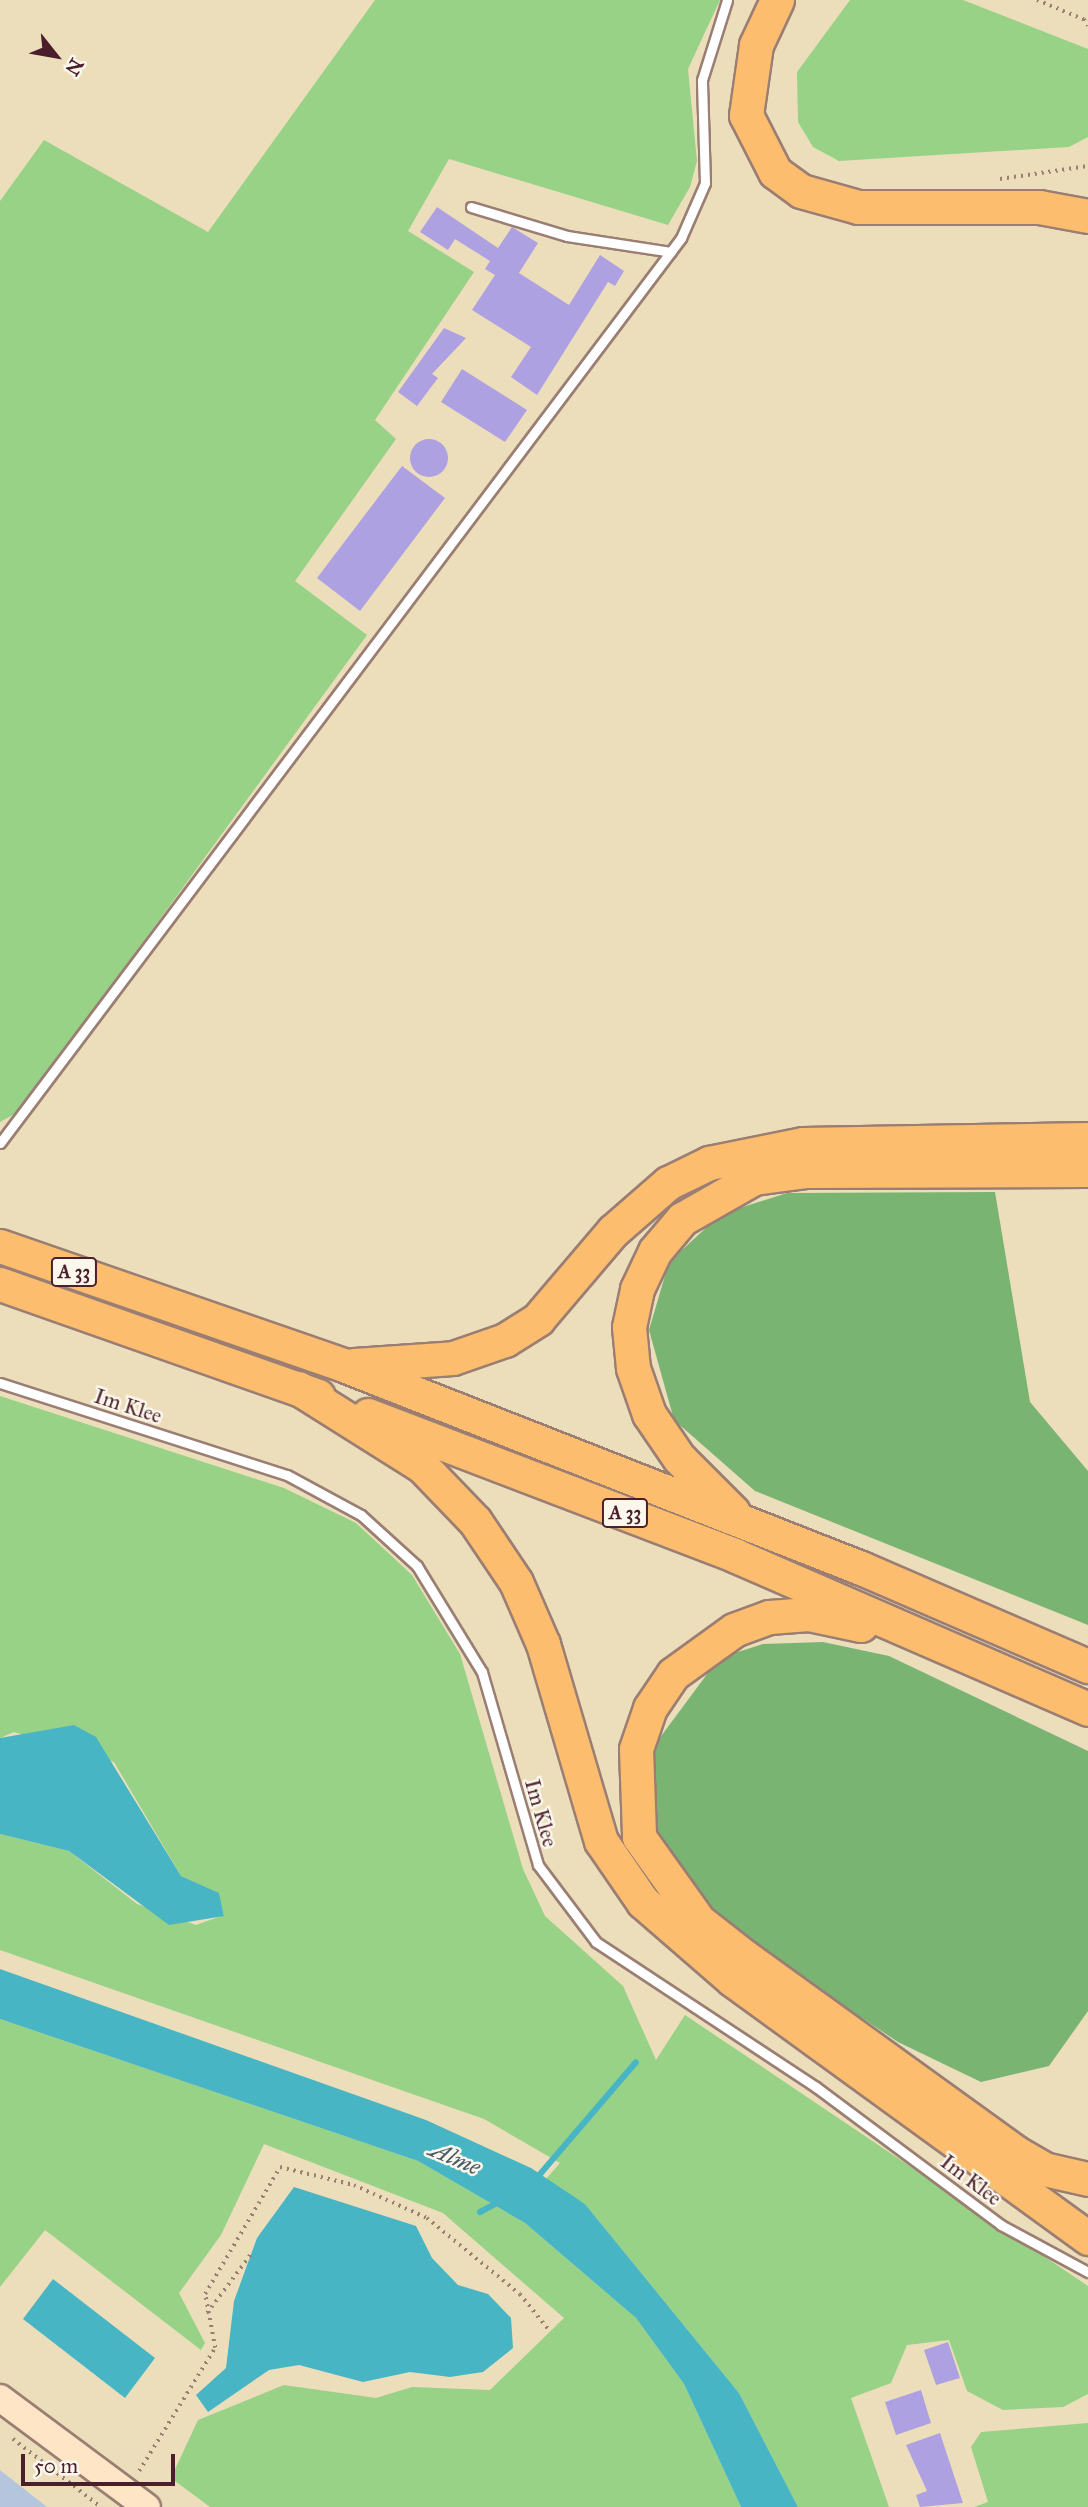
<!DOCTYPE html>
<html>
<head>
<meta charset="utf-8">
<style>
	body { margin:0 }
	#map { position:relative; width:1088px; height:2507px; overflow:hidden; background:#ecdebb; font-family:"IM FELL Great Primer",serif }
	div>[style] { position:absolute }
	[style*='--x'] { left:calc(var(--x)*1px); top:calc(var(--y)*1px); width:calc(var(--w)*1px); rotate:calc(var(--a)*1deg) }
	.industrial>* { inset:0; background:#b6c5de }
	.green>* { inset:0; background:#97d286 }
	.forest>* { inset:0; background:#79b473 }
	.water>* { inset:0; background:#48b5c5 }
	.stream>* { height:6px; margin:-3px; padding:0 3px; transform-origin:3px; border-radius:3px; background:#48b5c5 }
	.building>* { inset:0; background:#aea1e1 }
	.round { border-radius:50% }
	.path>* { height:3.5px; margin-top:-1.75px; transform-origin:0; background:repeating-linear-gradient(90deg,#9b7e73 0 2px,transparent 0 7px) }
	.roads { filter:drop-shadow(2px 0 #9b7e73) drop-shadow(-2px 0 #9b7e73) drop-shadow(0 2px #9b7e73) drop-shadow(0 -2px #9b7e73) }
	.lane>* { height:9px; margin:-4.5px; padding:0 4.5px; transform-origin:4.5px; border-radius:4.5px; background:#fff }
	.secondary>* { height:26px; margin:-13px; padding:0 13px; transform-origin:13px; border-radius:13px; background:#fee5c5 }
	.highway>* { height:33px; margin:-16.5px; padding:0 16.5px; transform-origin:16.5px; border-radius:16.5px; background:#fcbd6f }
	span { translate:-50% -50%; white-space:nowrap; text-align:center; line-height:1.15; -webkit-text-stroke:5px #fbf7ec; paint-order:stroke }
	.shield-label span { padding:2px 5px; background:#fbf7ec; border:2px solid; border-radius:5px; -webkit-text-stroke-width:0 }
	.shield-label { font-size:19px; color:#4a1f2b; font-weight:700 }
	.street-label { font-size:21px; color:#4a1f2b }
	.water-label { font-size:23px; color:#495b69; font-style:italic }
	.north { position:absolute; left:21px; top:21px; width:70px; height:70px; -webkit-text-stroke:5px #fbf7ec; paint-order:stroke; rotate:121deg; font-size:19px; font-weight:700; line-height:28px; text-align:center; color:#4a1f2b }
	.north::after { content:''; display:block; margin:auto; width:24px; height:32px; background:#4a1f2b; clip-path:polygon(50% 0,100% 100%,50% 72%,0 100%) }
	.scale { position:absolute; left:21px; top:2454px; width:154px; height:32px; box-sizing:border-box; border:4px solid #4a1f2b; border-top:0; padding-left:9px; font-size:21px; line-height:24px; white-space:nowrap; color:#4a1f2b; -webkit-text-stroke:5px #fbf7ec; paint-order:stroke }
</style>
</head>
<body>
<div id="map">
	<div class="industrial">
		<i style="clip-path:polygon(0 2469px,0 2470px,47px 2507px,0 2507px)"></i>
	</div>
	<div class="green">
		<i style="clip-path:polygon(375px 0,720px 0,688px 69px,697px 161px,690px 187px,668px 225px,449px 159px,408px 231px,474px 272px,375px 420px,396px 439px,295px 581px,367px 635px,20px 1111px,0 1122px,0 201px,44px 140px,208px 232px)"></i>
		<i style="clip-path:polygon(850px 0,963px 0,1088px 49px,1088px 137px,1069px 147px,839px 161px,813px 147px,798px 122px,797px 72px)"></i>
		<i style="clip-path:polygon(0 1396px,284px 1488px,356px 1523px,412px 1575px,460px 1654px,523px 1869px,545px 1916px,623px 1986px,656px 2060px,685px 2015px,1088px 2286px,1088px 2394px,1063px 2407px,1003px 2410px,967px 2391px,949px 2340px,907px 2345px,891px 2383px,851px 2398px,889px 2507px,798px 2507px,739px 2393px,585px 2204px,546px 2179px,560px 2163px,484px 2119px,0 1950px,0 1834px,69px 1851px,137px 1904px,196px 1925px,224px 1915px,218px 1893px,181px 1876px,114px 1762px,14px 1732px,0 1738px)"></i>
		<i style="clip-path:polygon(0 2019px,418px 2161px,525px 2223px,636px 2318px,684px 2384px,741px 2507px,210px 2507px,171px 2478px,198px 2420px,284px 2385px,376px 2398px,412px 2387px,490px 2390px,564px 2318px,443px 2213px,264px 2144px,221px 2235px,179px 2293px,205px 2343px,201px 2350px,45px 2230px,0 2287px)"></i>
		<i style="clip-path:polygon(1088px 2423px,1088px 2507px,974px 2507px,988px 2502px,971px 2447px,981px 2432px)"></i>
	</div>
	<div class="forest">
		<i style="clip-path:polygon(995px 1192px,1030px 1402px,1088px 1471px,1088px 1625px,755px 1491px,674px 1420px,649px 1330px,669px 1262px,721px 1214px,787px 1193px)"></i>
		<i style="clip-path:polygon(823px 1642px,889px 1656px,1088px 1751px,1088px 2011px,1049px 2066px,981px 2082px,898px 2042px,729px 1929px,694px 1897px,669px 1860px,652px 1816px,650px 1751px,719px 1658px,763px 1644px)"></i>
	</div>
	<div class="water">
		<i style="clip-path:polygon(74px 1725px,96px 1737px,181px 1876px,219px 1893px,224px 1916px,169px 1925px,69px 1851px,0 1834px,0 1738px)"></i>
		<i style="clip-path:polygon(0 1969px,426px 2120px,531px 2168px,585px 2204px,739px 2393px,798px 2507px,741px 2507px,684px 2384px,636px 2318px,525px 2223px,418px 2161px,0 2019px)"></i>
		<i style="clip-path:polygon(294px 2187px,416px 2226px,432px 2258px,458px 2285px,488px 2294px,511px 2318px,513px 2348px,483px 2372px,450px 2377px,410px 2372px,363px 2382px,299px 2365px,269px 2370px,208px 2412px,196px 2395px,226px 2368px,234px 2301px,257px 2238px)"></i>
		<i style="clip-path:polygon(53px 2279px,155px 2358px,125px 2398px,23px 2319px)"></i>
	</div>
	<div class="stream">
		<i style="--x:535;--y:2180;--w:155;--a:-49.4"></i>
		<i style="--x:480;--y:2212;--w:21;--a:-28"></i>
	</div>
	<div class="building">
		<i style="clip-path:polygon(437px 207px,498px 248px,512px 227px,538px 243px,519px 273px,569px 305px,600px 255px,624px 271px,615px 286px,608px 282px,537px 395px,511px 377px,531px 347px,472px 310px,495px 275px,485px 269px,490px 261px,455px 239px,448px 250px,420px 232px)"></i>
		<i style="clip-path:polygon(444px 328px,466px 338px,432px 374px,438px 378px,417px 406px,398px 392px)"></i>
		<i style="clip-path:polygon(462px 369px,527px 410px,505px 442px,441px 402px)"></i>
		<i class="round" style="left:410px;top:439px;width:38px;height:38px"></i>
		<i style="clip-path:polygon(402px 466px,445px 498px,360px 611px,317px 578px)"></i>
		<i style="clip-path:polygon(948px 2342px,960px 2378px,936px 2385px,924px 2350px)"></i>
		<i style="clip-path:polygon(921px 2390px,931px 2423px,896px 2435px,885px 2402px)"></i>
		<i style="clip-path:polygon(940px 2433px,963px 2503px,920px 2507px,916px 2495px,927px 2491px,906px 2445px)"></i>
	</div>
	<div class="path">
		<i style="--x:1037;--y:0;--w:55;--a:22.4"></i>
		<i style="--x:1084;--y:19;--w:8;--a:60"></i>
		<i style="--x:1000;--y:179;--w:89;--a:-8.4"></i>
		<i style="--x:207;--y:2313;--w:74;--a:-53.3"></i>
		<i style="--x:13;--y:2439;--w:111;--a:37.7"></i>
		<i style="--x:139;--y:2471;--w:145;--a:-58.3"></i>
		<i style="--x:215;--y:2348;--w:55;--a:-100.5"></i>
		<i style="--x:205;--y:2294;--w:147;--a:-59.4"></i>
		<i style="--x:280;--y:2167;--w:76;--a:13.7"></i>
		<i style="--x:354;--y:2185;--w:80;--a:24.3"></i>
		<i style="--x:427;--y:2218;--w:120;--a:39.3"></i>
		<i style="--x:520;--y:2294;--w:48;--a:51"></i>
	</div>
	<div class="roads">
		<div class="lane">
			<i style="--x:471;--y:207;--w:100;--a:16.8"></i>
			<i style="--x:567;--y:236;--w:105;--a:8.7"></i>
			<i style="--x:0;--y:1143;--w:1133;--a:-53.04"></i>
			<i style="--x:681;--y:238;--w:60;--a:-66.4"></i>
			<i style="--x:705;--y:183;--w:103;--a:-91.7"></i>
			<i style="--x:702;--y:80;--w:84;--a:-72.6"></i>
			<i style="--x:0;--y:1383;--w:301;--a:17.8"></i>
			<i style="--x:287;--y:1475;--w:84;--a:28.4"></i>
			<i style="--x:361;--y:1515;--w:76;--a:42.3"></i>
			<i style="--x:417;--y:1566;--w:124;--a:58.5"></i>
			<i style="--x:482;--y:1672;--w:201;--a:73.8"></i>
			<i style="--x:538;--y:1865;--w:96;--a:53"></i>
			<i style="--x:596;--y:1942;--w:263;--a:33.4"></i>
			<i style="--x:816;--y:2087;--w:231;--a:36.7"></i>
			<i style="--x:1001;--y:2225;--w:99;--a:28.4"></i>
		</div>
		<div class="secondary">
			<i style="--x:0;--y:2398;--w:183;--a:36.6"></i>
		</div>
		<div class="highway">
			<i style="--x:777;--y:0;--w:50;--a:115"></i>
			<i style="--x:756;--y:45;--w:71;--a:98.1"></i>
			<i style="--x:746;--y:115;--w:64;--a:63"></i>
			<i style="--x:775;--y:172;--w:32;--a:36"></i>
			<i style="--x:801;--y:191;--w:59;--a:15.7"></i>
			<i style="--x:858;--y:207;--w:181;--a:0"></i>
			<i style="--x:1039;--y:207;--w:50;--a:10.4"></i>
			<i style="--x:0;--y:1246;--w:366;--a:19.1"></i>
			<i style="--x:346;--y:1366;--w:553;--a:21.42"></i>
			<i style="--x:861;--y:1568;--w:247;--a:23.4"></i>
			<i style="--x:0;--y:1284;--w:337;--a:19.4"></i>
			<i style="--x:354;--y:1365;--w:99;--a:-4"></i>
			<i style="--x:453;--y:1358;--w:55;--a:-19.1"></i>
			<i style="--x:505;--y:1340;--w:39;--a:-32"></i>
			<i style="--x:538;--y:1319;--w:116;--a:-49.6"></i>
			<i style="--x:613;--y:1231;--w:73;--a:-41.1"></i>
			<i style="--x:668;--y:1183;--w:46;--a:-26"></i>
			<i style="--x:709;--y:1163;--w:96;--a:-11.4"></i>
			<i style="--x:803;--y:1144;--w:285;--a:-1"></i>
			<i style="--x:298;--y:1388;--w:146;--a:32.2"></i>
			<i style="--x:422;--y:1466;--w:76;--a:46.1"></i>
			<i style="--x:475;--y:1521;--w:73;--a:56.1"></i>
			<i style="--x:516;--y:1582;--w:68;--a:66.5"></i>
			<i style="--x:543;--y:1644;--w:205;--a:73.6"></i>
			<i style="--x:601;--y:1841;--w:74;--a:55.5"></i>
			<i style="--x:643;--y:1902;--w:119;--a:40.9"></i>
			<i style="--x:733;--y:1980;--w:439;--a:36"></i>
			<i style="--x:368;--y:1415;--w:392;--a:20.9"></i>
			<i style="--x:734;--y:1555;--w:386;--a:23.5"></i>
			<i style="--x:733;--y:1512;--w:76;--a:-135"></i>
			<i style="--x:679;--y:1458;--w:53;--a:-124.3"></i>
			<i style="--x:649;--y:1414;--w:49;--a:-109.2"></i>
			<i style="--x:633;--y:1368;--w:41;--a:-95.6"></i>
			<i style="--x:629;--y:1327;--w:39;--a:-78"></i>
			<i style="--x:637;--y:1289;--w:42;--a:-64.7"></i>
			<i style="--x:655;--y:1251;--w:42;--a:-49.8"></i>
			<i style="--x:682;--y:1219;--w:83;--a:-29.7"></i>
			<i style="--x:754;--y:1178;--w:51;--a:-7.8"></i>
			<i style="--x:805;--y:1171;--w:283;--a:-0.2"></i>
			<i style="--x:861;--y:1625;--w:53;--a:-168.1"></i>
			<i style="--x:809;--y:1614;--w:40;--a:175.7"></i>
			<i style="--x:769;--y:1617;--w:37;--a:160"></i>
			<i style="--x:734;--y:1630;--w:75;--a:144.2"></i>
			<i style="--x:673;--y:1674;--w:41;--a:124.1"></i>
			<i style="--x:650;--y:1708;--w:43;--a:108.9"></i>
			<i style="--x:636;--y:1749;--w:88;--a:88"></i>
			<i style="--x:639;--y:1837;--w:103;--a:54.5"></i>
			<i style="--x:699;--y:1921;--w:58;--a:38"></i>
			<i style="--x:745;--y:1957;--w:333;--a:35.8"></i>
			<i style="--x:1015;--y:2152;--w:34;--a:30"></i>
			<i style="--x:1044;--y:2169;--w:45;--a:12.8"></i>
		</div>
	</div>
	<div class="shield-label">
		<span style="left:74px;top:1272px">A 33</span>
		<span style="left:625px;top:1513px">A 33</span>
	</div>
	<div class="street-label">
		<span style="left:128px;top:1406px;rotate:18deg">Im Klee</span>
		<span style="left:541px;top:1813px;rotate:74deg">Im Klee</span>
		<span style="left:971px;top:2180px;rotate:37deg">Im Klee</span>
	</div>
	<div class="water-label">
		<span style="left:455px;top:2158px;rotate:23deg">Alme</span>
	</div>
	<div class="north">N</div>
	<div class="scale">50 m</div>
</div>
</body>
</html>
